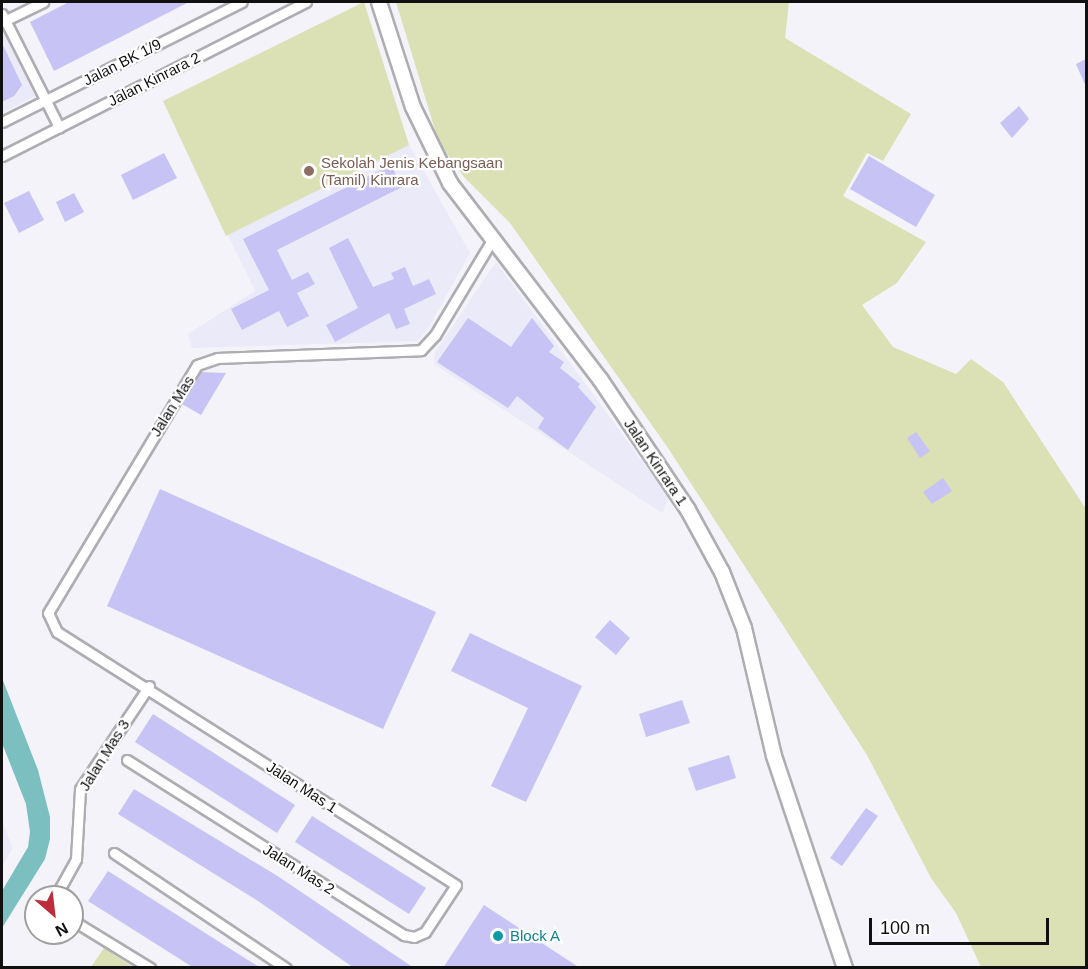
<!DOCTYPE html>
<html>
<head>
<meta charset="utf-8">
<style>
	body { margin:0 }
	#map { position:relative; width:1088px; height:969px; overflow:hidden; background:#f3f3f9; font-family:Arial,sans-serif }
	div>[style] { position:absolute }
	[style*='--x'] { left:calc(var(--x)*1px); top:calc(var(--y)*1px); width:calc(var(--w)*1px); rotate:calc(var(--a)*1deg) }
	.built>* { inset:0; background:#ebeaf8 }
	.green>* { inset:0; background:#dbe1b5 }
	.water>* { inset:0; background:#7bbfc0 }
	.building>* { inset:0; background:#c7c3f4 }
	.roads { filter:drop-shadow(2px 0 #adadb2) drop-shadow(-2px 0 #adadb2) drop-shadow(0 2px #adadb2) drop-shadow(0 -2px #adadb2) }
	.street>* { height:9px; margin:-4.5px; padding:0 4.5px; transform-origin:4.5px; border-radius:4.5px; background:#fff }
	.secondary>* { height:14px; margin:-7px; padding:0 7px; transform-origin:7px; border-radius:7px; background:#fff }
	.dots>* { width:16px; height:16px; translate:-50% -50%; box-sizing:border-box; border:3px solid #fff; border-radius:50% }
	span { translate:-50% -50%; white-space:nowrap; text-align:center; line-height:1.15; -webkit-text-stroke:4.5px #fff; paint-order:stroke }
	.street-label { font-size:15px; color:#101011 }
	.education-label { font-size:15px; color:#785e54 }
	.left { translate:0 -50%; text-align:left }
	.culture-label { font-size:15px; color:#0d838f }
	.frame { position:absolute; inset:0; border:3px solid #101011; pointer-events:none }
	.north { position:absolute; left:24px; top:885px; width:60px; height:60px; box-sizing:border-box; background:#fff; border:2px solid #9f9fa0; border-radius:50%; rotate:152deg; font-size:16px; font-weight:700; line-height:24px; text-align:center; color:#101011 }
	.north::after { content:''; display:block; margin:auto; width:21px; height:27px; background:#bd2d3b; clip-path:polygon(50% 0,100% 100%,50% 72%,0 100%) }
	.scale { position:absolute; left:869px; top:918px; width:180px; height:27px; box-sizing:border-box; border:3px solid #101011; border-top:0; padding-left:8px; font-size:18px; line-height:21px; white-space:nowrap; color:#101011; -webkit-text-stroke:4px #fff; paint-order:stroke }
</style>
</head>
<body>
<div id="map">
	<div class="built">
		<i style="clip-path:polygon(364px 2px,409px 145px,470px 253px,428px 329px,417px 341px,192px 348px,188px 334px,255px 291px,163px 101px)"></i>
		<i style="clip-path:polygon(3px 31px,35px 96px,2px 113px,2px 32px)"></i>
		<i style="clip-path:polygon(496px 262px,669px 498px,662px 513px,434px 364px,435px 352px)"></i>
		<i style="clip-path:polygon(2px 821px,13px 848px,2px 866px)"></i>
	</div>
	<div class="green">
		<i style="clip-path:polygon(364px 2px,409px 145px,226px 236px,163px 101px)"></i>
		<i style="clip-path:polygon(396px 2px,789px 2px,785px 38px,911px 114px,883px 161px,867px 153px,843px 196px,926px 242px,897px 283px,862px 305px,893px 347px,956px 374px,971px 359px,1003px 382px,1086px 509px,1086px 967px,981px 967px,956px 913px,931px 878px,867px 755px,668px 448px,510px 223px,464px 177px,439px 143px)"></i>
		<i style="clip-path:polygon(104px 948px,133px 967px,91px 967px)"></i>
	</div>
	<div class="water">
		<i style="clip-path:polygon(2px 678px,38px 770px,50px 817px,50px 839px,45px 859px,2px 928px,2px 891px,28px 847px,30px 832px,26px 804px,2px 743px)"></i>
	</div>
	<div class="building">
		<i style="clip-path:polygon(69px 2px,189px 2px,54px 71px,30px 22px)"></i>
		<i style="clip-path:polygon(2px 43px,22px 85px,14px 96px,2px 102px)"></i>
		<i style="clip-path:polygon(1086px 59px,1086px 87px,1076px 64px)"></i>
		<i style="clip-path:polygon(1019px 106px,1029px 119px,1012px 138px,1000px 123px)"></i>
		<i style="clip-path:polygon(164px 153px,177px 178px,133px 200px,121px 175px)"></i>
		<i style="clip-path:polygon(869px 156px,935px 195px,916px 227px,850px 189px)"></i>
		<i style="clip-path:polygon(391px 165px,402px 187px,277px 250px,292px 280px,308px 272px,315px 284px,297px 293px,309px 316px,287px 327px,279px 311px,242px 330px,231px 309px,269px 290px,243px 239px)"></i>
		<i style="clip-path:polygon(29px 191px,44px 220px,19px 233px,4px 203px)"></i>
		<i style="clip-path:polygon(74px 193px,84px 212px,65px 222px,56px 202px)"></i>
		<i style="clip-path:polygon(348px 238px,373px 287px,394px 279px,391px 273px,405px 267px,413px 286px,429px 279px,436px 294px,404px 309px,410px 324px,396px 329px,389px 313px,335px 342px,326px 325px,358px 308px,329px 248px)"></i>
		<i style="clip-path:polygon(468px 318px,511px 347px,532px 318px,554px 346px,549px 352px,564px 362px,560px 368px,580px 384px,578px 387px,596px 407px,568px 450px,538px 428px,544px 418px,517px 396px,508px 408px,437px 362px)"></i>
		<i style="clip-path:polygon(200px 372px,226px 373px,201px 415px,182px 404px)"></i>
		<i style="clip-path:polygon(916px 432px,930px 451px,920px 458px,907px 438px)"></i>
		<i style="clip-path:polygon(943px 478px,952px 491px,932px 504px,923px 492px)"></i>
		<i style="clip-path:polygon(160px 489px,436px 612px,383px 729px,107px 606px)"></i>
		<i style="clip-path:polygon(610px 620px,630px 638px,616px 655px,595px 637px)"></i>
		<i style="clip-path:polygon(470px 633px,582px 686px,526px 802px,491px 786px,528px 708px,451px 671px)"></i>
		<i style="clip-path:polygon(682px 700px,690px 723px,646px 737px,639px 714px)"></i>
		<i style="clip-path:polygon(153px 714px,295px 805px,277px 833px,135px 742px)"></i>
		<i style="clip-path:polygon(729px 755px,736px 778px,696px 791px,688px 768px)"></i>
		<i style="clip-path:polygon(134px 789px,276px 875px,414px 968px,354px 968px,258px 901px,118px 814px)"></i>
		<i style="clip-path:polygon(866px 808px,878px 816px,842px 866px,830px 858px)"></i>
		<i style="clip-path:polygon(312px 816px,426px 888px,409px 914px,295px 842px)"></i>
		<i style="clip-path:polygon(108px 871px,232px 950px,261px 968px,194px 968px,88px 901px)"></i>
		<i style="clip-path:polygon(484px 905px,580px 968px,443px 968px)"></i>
	</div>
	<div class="roads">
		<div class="street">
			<i style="--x:2;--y:14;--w:127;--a:63.2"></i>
			<i style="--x:2;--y:22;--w:46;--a:-26"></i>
			<i style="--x:2;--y:122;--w:268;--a:-26.6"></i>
			<i style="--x:2;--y:156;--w:341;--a:-26.9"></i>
			<i style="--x:127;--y:760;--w:328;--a:32.3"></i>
			<i style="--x:404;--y:935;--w:10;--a:11"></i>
			<i style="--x:414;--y:937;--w:12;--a:-24"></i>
			<i style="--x:425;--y:932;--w:56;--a:-56.6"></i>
			<i style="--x:456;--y:885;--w:472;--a:-147.6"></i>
			<i style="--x:57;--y:632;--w:21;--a:-115"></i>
			<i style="--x:48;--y:613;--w:289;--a:-59"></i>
			<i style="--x:197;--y:365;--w:21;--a:-19"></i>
			<i style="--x:217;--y:358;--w:204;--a:-2.2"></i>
			<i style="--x:421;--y:350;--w:21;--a:-47"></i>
			<i style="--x:435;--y:335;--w:111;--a:-59"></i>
			<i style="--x:114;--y:853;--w:207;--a:33.8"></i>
			<i style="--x:60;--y:897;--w:7;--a:-98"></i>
			<i style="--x:59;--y:890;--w:35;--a:-61"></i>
			<i style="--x:76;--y:859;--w:70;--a:-86.7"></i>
			<i style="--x:80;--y:789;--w:124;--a:-56.2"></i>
			<i style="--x:72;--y:920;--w:92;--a:31.6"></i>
		</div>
		<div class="secondary">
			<i style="--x:379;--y:2;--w:110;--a:72.1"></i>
			<i style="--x:413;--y:107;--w:85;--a:64"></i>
			<i style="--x:450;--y:183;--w:247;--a:52.6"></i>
			<i style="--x:600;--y:379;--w:158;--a:56.1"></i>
			<i style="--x:688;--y:510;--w:71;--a:61.3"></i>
			<i style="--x:722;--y:572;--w:60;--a:68.6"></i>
			<i style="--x:744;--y:628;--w:131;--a:76.8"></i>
			<i style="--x:774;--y:756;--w:224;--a:71.5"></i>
		</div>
	</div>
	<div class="dots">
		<i style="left:309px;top:171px;background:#8d6e63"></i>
		<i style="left:498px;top:936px;background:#0f9aa8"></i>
	</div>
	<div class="street-label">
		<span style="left:122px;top:62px;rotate:-27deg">Jalan BK 1/9</span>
		<span style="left:154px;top:79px;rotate:-27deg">Jalan Kinrara 2</span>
		<span style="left:172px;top:406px;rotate:-58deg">Jalan Mas</span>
		<span style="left:656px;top:462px;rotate:56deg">Jalan Kinrara 1</span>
		<span style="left:104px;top:755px;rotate:-58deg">Jalan Mas 3</span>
		<span style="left:302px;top:787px;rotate:33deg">Jalan Mas 1</span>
		<span style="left:299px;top:869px;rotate:32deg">Jalan Mas 2</span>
	</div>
	<div class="education-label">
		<span class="left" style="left:321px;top:171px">Sekolah Jenis Kebangsaan<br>(Tamil) Kinrara</span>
	</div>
	<div class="culture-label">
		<span class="left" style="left:510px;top:936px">Block A</span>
	</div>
	<div class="frame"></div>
	<div class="north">N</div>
	<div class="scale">100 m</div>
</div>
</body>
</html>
